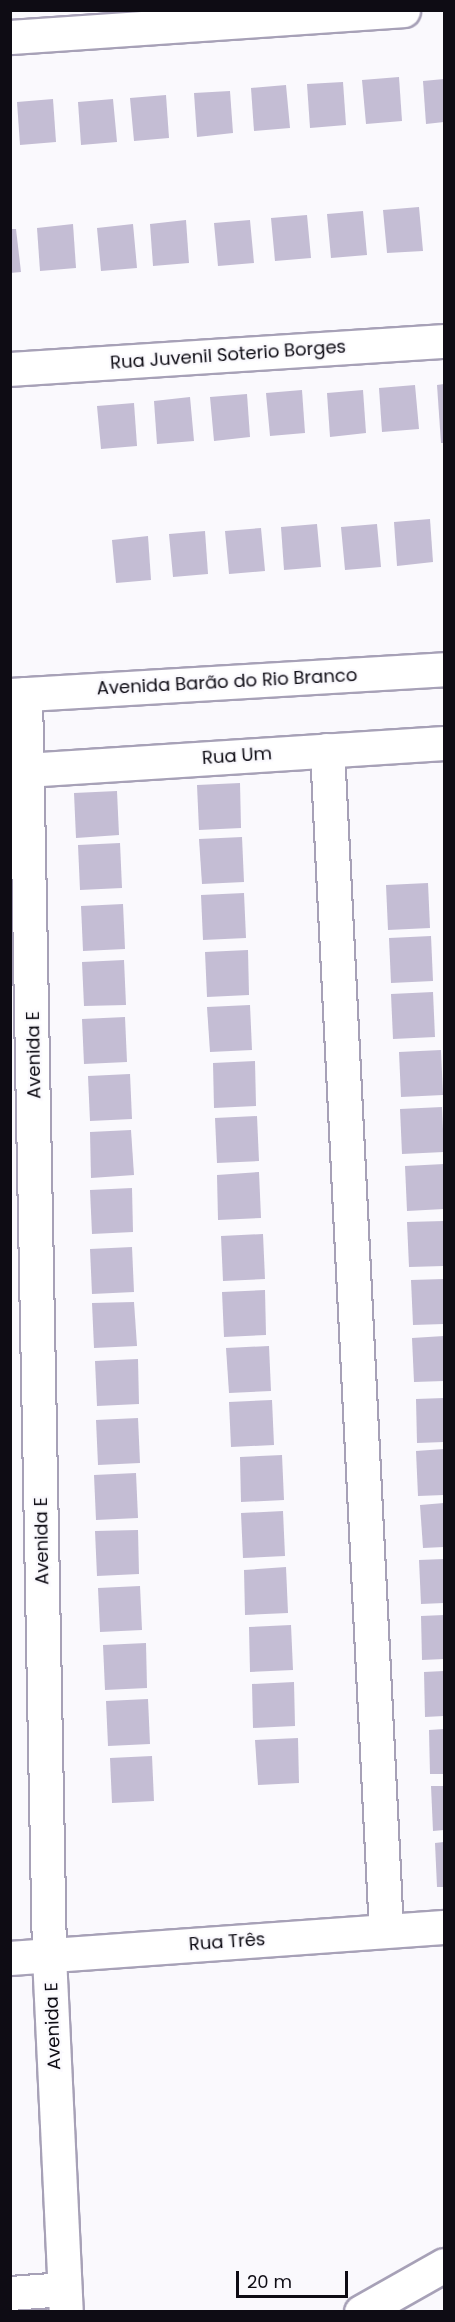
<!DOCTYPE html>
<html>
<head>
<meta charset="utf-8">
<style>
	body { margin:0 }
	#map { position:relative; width:455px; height:2322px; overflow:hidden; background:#faf9fd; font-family:Poppins,sans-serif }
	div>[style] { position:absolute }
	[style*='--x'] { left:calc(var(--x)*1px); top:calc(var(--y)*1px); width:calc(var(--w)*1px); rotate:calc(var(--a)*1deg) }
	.building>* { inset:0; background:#c4bdd4 }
	.roads { filter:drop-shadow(2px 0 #a7a1b7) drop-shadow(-2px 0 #a7a1b7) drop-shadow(0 2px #a7a1b7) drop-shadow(0 -2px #a7a1b7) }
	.street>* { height:33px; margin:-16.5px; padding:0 16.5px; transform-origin:16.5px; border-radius:16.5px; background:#fff }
	.secondary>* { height:33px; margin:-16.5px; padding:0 16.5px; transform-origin:16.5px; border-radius:16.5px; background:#fff }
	span { translate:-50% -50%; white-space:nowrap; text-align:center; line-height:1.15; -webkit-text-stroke:4.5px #faf9fd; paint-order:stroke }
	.street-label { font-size:18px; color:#0e0c14 }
	.frame { position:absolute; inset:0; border:12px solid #0e0c14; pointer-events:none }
	.scale { position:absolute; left:236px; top:2271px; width:112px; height:27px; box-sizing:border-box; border:3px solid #0e0c14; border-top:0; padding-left:8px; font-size:18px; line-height:21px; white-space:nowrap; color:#0e0c14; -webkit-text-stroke:4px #faf9fd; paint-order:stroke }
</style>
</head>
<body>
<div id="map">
	<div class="building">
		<i style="clip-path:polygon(399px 77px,402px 121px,366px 124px,362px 80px)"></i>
		<i style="clip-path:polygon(444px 79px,444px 122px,426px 124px,423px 81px)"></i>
		<i style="clip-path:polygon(343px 82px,346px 125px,310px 128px,307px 84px)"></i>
		<i style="clip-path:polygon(286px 85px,290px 128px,254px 131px,251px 88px)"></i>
		<i style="clip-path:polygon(230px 91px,233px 133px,197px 137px,194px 93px)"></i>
		<i style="clip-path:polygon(166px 95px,169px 138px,134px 141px,130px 98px)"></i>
		<i style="clip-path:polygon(53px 99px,56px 142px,20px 145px,17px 102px)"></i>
		<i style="clip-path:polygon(113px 99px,117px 142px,81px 145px,78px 102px)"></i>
		<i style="clip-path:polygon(419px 207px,423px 251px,387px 253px,383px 210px)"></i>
		<i style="clip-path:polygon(363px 211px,367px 255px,331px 258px,327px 214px)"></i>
		<i style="clip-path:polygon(307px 215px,311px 258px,275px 261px,271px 218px)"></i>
		<i style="clip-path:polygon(186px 220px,189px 263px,153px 266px,150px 224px)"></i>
		<i style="clip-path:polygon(250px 220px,254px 263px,218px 266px,214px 223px)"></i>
		<i style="clip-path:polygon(73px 224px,76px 268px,40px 271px,37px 228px)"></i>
		<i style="clip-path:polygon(133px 224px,137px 268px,101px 271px,97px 228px)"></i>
		<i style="clip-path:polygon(10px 229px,16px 229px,21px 272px,10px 273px)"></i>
		<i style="clip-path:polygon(444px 384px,444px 443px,441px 443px,437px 385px)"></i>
		<i style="clip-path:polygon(415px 385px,419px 429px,382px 432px,379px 388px)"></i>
		<i style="clip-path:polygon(302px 390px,305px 433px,270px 436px,266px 393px)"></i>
		<i style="clip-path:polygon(363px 390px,366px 433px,330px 437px,327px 393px)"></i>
		<i style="clip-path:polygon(247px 394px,250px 437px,214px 441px,210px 397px)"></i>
		<i style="clip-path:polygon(190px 397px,194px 441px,157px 444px,154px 401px)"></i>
		<i style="clip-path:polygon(134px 403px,137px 446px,101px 449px,97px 406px)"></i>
		<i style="clip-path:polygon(430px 519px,433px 562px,397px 566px,394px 522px)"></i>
		<i style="clip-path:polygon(317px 524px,321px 567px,284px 570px,281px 527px)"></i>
		<i style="clip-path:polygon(377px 524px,381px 567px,345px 570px,341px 527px)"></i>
		<i style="clip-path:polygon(261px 528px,265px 571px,229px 574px,225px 531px)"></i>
		<i style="clip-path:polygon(205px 531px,208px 574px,173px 577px,169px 534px)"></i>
		<i style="clip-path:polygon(148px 536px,151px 580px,116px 583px,112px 540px)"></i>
		<i style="clip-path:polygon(240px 783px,241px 828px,199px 830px,197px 785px)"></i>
		<i style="clip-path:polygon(117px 791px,119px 835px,76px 838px,74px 793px)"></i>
		<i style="clip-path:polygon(242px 837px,244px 882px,202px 884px,199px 839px)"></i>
		<i style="clip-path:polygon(120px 843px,122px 888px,80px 890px,78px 845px)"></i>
		<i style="clip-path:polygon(428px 883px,430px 928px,388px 930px,386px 885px)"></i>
		<i style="clip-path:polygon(244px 893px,246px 938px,203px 940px,201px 895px)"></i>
		<i style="clip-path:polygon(123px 904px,125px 949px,83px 951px,81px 906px)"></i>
		<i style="clip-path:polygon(431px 936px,433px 981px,391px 983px,389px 938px)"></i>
		<i style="clip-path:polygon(248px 950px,249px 995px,207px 997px,205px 952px)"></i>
		<i style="clip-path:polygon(124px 960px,126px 1005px,84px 1006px,82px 962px)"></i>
		<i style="clip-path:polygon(433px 992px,435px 1037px,393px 1039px,391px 994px)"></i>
		<i style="clip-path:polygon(250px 1005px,252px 1050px,210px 1052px,207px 1007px)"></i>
		<i style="clip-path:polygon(125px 1017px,127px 1062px,84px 1064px,82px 1019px)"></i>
		<i style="clip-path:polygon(441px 1050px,443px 1095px,401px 1097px,399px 1052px)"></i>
		<i style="clip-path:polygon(255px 1061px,256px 1106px,214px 1108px,213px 1063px)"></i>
		<i style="clip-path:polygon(130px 1074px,132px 1119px,90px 1121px,88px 1076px)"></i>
		<i style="clip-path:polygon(442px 1107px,444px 1152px,402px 1154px,400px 1109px)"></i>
		<i style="clip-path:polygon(257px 1116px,259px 1161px,217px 1163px,215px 1118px)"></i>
		<i style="clip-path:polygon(131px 1130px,134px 1175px,91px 1178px,90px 1132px)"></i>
		<i style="clip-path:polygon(444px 1164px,444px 1209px,407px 1211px,405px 1166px)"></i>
		<i style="clip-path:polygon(259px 1172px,261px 1218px,218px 1220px,217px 1175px)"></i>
		<i style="clip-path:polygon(132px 1188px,133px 1232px,92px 1234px,90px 1190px)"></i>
		<i style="clip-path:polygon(444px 1221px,444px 1266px,409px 1267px,407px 1222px)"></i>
		<i style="clip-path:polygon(263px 1234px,265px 1279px,223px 1281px,221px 1236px)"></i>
		<i style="clip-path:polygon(132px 1247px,134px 1292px,92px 1294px,90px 1249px)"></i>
		<i style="clip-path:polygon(444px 1279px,444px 1324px,413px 1325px,411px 1280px)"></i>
		<i style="clip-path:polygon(265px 1290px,266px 1335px,224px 1337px,222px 1292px)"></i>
		<i style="clip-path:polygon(134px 1302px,137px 1346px,94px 1348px,92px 1303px)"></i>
		<i style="clip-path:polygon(444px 1336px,444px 1381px,414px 1382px,412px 1338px)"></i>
		<i style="clip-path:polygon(269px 1346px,271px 1391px,229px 1393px,226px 1348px)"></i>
		<i style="clip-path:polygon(138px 1359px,139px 1404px,97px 1406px,95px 1361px)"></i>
		<i style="clip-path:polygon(444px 1398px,444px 1442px,417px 1443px,416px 1399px)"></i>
		<i style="clip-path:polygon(272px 1400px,274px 1445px,231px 1447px,229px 1402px)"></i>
		<i style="clip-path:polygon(138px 1418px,140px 1463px,98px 1465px,96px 1420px)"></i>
		<i style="clip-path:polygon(444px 1449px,444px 1495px,418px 1496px,416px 1451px)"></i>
		<i style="clip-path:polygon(282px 1455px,284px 1500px,241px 1502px,240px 1457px)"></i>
		<i style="clip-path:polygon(136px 1473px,138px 1518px,96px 1520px,94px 1475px)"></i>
		<i style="clip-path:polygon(444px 1503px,444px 1547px,423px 1548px,420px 1505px)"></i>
		<i style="clip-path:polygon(283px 1511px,285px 1556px,243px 1558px,241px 1513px)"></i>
		<i style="clip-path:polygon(138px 1530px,139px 1574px,97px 1576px,95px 1531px)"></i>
		<i style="clip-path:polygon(444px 1559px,444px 1603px,421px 1604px,419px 1560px)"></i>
		<i style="clip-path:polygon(286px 1567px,288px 1613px,245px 1615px,244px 1570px)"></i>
		<i style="clip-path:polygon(140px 1586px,142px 1630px,100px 1632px,98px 1588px)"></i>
		<i style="clip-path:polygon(444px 1615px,444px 1659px,422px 1660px,421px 1616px)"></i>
		<i style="clip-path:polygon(291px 1625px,293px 1670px,250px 1672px,249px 1627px)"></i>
		<i style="clip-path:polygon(146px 1643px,147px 1688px,105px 1690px,103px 1645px)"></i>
		<i style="clip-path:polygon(444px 1671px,444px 1716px,425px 1717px,424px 1672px)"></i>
		<i style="clip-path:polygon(294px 1682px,295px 1726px,253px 1728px,252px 1684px)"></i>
		<i style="clip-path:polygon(148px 1699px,150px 1744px,108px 1746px,106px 1701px)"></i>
		<i style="clip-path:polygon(444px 1729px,444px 1774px,430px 1774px,429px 1730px)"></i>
		<i style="clip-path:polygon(298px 1738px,299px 1783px,258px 1785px,255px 1740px)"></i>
		<i style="clip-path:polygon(152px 1756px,154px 1801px,112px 1803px,110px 1758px)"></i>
		<i style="clip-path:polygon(431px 1786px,444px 1786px,444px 1830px,433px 1831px)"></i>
		<i style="clip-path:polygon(444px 1842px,444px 1887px,437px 1887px,435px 1843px)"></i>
	</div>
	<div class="roads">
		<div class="street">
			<i style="--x:10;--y:37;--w:394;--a:-3.9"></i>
			<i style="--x:10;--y:369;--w:435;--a:-3.7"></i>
			<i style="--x:25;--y:694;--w:1262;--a:88.91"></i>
			<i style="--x:49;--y:1956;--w:356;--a:87.3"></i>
			<i style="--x:327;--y:750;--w:1181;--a:87.14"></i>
			<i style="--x:10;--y:1958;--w:435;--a:-4.1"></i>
			<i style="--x:10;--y:2293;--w:54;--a:-4.2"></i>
			<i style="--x:361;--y:2312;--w:95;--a:-29.5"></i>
		</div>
		<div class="secondary">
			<i style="--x:10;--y:695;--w:435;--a:-3.4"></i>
			<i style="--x:10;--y:771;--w:435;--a:-3.7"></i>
		</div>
	</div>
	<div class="street-label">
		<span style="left:228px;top:355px;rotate:-4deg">Rua Juvenil Soterio Borges</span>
		<span style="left:227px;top:682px;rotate:-3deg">Avenida Barão do Rio Branco</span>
		<span style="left:237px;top:756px;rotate:-4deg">Rua Um</span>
		<span style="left:34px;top:1055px;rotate:-91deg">Avenida E</span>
		<span style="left:42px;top:1541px;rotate:-91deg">Avenida E</span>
		<span style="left:227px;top:1942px;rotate:-4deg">Rua Três</span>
		<span style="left:53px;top:2026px;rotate:-92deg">Avenida E</span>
	</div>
	<div class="frame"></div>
	<div class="scale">20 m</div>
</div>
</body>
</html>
